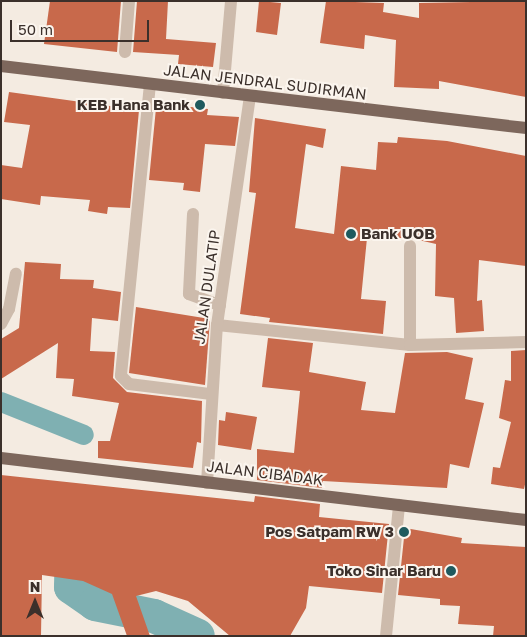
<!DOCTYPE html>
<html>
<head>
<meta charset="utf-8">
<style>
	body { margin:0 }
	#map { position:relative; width:527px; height:637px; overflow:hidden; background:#f4ebe1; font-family:"Golos Text",sans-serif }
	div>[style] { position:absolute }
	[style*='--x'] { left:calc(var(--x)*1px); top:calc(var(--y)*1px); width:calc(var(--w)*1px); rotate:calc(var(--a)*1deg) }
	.canal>* { height:20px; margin:-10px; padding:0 10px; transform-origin:10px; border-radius:10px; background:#7fb0b2 }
	.river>* { height:34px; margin:-17px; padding:0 17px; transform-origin:17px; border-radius:17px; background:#7fb0b2 }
	.building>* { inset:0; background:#c8694b }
	.minor>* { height:12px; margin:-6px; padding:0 6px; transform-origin:6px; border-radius:6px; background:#cdbbac }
	.major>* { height:12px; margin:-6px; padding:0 6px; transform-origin:6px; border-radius:6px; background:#7d675c }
	.dots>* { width:14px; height:14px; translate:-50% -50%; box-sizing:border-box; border:2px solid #fbf5ee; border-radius:50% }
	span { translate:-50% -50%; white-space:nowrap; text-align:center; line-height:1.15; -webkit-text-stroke:4px #fbf5ee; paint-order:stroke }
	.street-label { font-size:15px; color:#3b302b }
	.poi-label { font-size:15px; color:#3b302b; font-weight:700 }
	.right { translate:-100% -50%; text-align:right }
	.left { translate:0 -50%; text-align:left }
	.frame { position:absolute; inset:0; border:2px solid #3b302b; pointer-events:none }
	.north { position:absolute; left:10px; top:577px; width:50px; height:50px; -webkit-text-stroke:4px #fbf5ee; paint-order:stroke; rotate:0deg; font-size:14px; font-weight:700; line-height:20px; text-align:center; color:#3b302b }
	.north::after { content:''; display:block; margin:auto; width:18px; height:22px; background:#3b302b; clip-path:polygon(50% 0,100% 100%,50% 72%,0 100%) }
	.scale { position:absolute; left:10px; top:20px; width:139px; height:22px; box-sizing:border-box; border:2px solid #3b302b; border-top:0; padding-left:6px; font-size:15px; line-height:18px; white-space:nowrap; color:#3b302b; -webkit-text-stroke:4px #fbf5ee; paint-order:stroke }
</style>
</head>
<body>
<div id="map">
	<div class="canal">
		<i style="--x:1;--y:402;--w:89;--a:21.7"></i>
	</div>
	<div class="river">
		<i style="--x:72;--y:532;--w:55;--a:91"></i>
		<i style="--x:71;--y:587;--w:29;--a:35"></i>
		<i style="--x:95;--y:604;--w:60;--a:11.5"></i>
		<i style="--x:154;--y:616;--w:48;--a:24.4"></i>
	</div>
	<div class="building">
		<i style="clip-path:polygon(50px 1px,121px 1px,117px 52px,44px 44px)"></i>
		<i style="clip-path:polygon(137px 1px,168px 1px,166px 39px,216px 43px,213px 67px,178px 64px,179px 55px,133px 52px)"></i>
		<i style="clip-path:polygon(259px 1px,281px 3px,277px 35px,256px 32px)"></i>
		<i style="clip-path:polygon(326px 1px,384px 3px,383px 12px,419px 18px,419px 3px,526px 1px,526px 97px,439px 81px,439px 89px,394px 87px,396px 40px,365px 35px,364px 49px,320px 43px)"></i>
		<i style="clip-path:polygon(9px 92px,139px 110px,130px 208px,108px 207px,107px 214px,88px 211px,90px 200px,41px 196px,40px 205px,1px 199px,1px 165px,22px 168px,30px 125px,4px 122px)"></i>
		<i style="clip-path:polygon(191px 107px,208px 109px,207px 115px,239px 117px,235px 146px,205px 144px,200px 192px,183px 190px,184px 183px,149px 180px,156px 108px)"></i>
		<i style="clip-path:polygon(255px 118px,326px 129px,323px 148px,306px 144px,295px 228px,334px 234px,341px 166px,376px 170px,378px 142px,397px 143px,398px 137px,447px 141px,526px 156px,526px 266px,479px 260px,477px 301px,482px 300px,484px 331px,456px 333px,454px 298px,435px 296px,436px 244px,410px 238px,367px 238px,361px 299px,386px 301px,383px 334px,269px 322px,270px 318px,240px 314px,256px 193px,249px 192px)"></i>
		<i style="clip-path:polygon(25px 262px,61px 264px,60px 279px,94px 280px,93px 288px,121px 292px,118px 321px,92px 318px,90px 351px,115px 352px,113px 378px,127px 392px,202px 401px,201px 443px,197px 442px,193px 468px,98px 458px,98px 441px,110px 441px,119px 403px,72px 396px,74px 379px,56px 378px,58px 343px,1px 379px,1px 339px,19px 328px)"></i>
		<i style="clip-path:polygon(136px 307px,210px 319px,205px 385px,129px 373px)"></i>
		<i style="clip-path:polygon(268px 338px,313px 343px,309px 372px,366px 382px,361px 410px,395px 413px,405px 353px,447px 352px,473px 358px,465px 399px,484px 403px,469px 468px,450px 464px,447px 488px,323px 481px,322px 488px,257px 480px,257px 449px,294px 453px,300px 391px,262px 387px)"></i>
		<i style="clip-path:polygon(526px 350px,526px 480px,524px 489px,491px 484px,493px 467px,500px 468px,511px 422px,499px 418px,505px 380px,511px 381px,511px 351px)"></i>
		<i style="clip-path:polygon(226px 412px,257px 417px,251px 450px,218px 445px,219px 420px,225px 421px)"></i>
		<i style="clip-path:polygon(1px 475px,254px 502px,255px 496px,320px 504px,319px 517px,389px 524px,382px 593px,309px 586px,306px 608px,290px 636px,230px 636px,188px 601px,156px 591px,136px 596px,150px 636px,127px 636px,112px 594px,83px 581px,42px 575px,41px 636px,1px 636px)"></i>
		<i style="clip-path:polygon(405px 528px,462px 538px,461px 543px,526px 547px,526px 636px,493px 636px,494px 626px,458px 624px,460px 606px,440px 605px,440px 599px,398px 595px)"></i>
	</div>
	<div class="minor">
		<i style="--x:125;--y:52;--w:51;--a:-85.5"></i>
		<i style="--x:150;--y:84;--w:293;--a:95.7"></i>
		<i style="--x:121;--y:376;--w:11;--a:45"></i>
		<i style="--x:129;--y:384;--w:83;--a:7"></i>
		<i style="--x:223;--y:93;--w:92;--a:-85"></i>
		<i style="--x:193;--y:214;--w:80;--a:92.9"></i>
		<i style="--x:189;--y:294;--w:33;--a:20"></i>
		<i style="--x:410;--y:246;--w:99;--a:90"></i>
		<i style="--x:1;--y:324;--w:17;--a:-62"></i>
		<i style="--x:9;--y:309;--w:36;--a:-79"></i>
		<i style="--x:217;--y:325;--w:194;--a:5.9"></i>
		<i style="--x:410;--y:345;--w:116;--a:-1.5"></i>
		<i style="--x:207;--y:483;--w:158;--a:-86.4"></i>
		<i style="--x:217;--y:325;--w:230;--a:-81.8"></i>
		<i style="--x:386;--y:636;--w:132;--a:-84.3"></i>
	</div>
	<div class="major">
		<i style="--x:1;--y:66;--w:529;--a:6.74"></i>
		<i style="--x:1;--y:458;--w:529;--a:6.74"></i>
	</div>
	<div class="dots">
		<i style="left:200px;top:105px;background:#1f5a5e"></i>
		<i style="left:351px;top:234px;background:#1f5a5e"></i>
		<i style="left:404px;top:532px;background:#1f5a5e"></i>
		<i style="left:451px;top:571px;background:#1f5a5e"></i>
	</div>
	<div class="street-label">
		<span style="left:265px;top:82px;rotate:7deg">JALAN JENDRAL SUDIRMAN</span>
		<span style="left:207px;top:287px;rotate:-82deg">JALAN DULATIP</span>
		<span style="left:265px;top:473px;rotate:7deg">JALAN CIBADAK</span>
	</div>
	<div class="poi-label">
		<span class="right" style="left:190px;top:105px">KEB Hana Bank</span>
		<span class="left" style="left:361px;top:234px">Bank UOB</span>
		<span class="right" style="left:394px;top:532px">Pos Satpam RW 3</span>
		<span class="right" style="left:441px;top:571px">Toko Sinar Baru</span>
	</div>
	<div class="frame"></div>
	<div class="north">N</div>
	<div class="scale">50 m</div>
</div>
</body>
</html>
